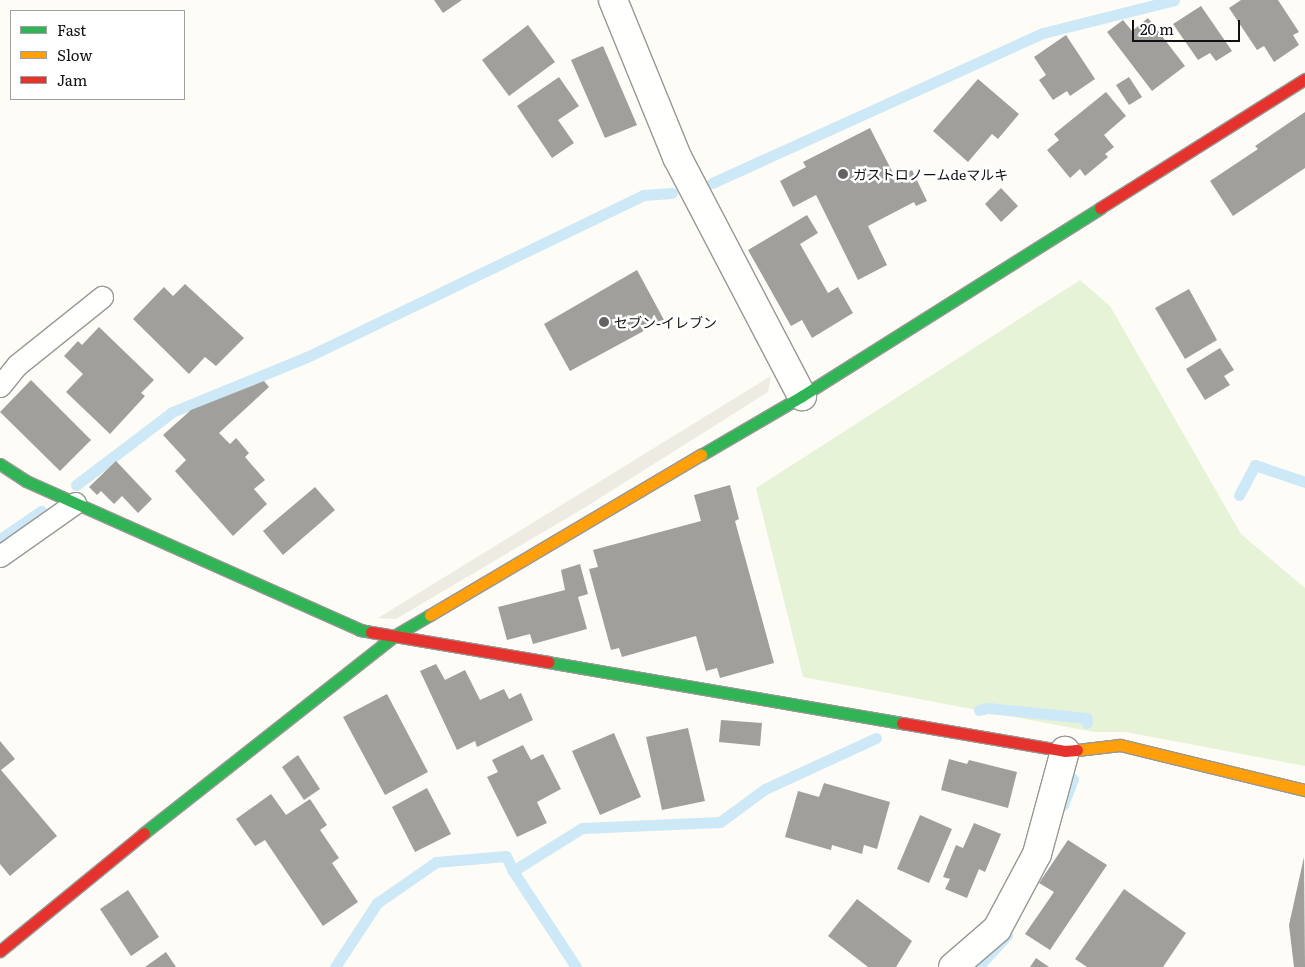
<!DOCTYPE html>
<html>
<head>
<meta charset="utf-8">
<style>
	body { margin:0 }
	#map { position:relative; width:1305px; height:967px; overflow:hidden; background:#fdfcf7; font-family:Literata,"Noto Sans JP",serif }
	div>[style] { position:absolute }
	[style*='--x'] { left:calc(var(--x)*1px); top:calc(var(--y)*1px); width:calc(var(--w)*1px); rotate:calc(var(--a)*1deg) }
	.green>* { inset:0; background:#e7f3d7 }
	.plaza>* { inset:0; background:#edebe2 }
	.stream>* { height:11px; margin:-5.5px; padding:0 5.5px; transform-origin:5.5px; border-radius:5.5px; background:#cde8f7 }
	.building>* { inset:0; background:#a19f9c }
	.roads { filter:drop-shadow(1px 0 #979795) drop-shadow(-1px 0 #979795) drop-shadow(0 1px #979795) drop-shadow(0 -1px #979795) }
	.lane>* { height:21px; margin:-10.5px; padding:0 10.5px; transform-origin:10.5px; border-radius:10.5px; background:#fffffe }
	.street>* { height:28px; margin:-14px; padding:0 14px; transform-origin:14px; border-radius:14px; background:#fffffe }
	.fast>* { height:11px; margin:-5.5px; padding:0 5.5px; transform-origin:5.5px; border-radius:5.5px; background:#30b455 }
	.slow>* { height:11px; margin:-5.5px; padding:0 5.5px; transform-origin:5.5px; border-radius:5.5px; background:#ff9f0a }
	.jam>* { height:11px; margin:-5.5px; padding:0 5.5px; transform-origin:5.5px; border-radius:5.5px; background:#e5322d }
	.dots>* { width:14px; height:14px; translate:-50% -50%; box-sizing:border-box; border:2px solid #fff; border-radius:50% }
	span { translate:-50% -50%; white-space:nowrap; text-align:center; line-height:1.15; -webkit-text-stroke:5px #fff; paint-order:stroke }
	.poi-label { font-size:14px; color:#111 }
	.left { translate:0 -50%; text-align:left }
	.legend { position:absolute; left:10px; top:10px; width:175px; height:90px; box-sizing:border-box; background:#fff; border:1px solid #a0a0a0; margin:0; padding:6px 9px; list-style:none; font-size:15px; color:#111 }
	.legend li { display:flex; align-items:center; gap:10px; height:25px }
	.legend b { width:25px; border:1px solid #a0a0a0 }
	.scale { position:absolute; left:1132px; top:20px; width:108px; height:22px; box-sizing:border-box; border:2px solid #111; border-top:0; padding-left:6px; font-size:15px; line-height:18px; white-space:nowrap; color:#111; -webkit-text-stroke:4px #fff; paint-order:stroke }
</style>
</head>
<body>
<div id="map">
	<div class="green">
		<i style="clip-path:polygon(1080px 280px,1110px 306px,1241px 534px,1305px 588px,1305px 766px,1126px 732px,1094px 732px,803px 677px,756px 488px)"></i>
	</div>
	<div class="plaza">
		<i style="clip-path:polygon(771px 376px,768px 392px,584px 508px,396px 619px,378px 618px)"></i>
	</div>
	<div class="stream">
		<i style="--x:712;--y:183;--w:363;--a:-24.4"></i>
		<i style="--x:1043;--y:33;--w:135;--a:-14.1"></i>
		<i style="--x:76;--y:485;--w:121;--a:-37.2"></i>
		<i style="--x:172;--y:412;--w:146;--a:-22.2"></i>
		<i style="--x:307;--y:357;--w:373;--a:-25.7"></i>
		<i style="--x:643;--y:195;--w:29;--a:-4"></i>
		<i style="--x:1239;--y:495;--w:34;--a:-62"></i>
		<i style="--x:1255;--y:465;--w:53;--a:18.8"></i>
		<i style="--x:0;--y:539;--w:50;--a:-34.3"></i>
		<i style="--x:979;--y:710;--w:9;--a:-13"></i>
		<i style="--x:988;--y:708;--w:99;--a:5.8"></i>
		<i style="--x:1086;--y:718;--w:5;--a:79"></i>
		<i style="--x:1063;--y:805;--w:28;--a:-69"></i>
		<i style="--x:513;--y:871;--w:115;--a:56.7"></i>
		<i style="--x:335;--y:967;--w:77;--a:-56.7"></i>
		<i style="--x:377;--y:903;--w:72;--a:-34.8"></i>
		<i style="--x:436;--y:862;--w:70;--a:-4.9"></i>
		<i style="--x:506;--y:856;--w:17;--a:65"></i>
		<i style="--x:513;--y:871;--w:81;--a:-31.9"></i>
		<i style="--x:582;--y:828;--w:138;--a:-2.5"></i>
		<i style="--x:720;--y:822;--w:56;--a:-36.3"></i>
		<i style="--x:765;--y:789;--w:122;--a:-24.7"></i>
		<i style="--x:978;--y:967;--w:43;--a:-47.8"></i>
	</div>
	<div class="building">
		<i style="clip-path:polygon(434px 0,462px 0,443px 13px)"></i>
		<i style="clip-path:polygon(1241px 0,1278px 0,1299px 32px,1293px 35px,1299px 45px,1274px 62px,1264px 46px,1257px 50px,1229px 8px)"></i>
		<i style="clip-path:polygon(1201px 6px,1232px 51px,1216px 61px,1210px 53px,1198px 60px,1173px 24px)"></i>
		<i style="clip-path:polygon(1148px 18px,1185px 66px,1152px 91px,1107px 32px,1123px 20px,1132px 31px)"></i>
		<i style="clip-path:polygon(528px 25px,555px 62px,509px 96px,482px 60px)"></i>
		<i style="clip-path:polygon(1066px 35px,1095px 79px,1070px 96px,1067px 91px,1053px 100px,1039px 80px,1046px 75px,1034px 57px)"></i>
		<i style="clip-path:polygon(603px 46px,637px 125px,605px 138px,571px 60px)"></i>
		<i style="clip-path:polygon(559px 77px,579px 106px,558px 120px,574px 143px,552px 158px,517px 106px)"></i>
		<i style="clip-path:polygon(1129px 77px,1142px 97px,1129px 105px,1116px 85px)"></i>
		<i style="clip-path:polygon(978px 79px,1019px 114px,998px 139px,992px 134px,968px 162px,933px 131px)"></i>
		<i style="clip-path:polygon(1106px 92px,1126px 116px,1104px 135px,1114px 147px,1105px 154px,1108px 157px,1085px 176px,1080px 169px,1070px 178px,1047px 150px,1059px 140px,1054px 134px)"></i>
		<i style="clip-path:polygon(1305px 112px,1305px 168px,1233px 216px,1210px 181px,1258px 149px,1255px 146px)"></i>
		<i style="clip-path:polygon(870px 128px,896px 179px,912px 170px,927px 201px,916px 206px,914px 202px,868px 226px,887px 265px,858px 280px,816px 195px,793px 207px,780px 181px,806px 167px,803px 162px)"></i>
		<i style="clip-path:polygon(1001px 188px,1018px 206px,1001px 222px,985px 204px)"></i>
		<i style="clip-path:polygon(807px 215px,818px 233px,800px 244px,828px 293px,838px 287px,853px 313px,812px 338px,802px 320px,791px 326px,748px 250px)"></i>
		<i style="clip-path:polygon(637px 270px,664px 320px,570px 371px,544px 324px)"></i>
		<i style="clip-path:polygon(185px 284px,244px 338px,216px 366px,205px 357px,189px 374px,133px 319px,164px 287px,173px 296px)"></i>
		<i style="clip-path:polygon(1189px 289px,1217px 340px,1185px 359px,1155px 308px)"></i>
		<i style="clip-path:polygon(99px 327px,154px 380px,141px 393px,145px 396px,110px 434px,66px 392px,83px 374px,64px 356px,78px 341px,82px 345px)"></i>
		<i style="clip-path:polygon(1220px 348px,1234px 370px,1224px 376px,1230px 385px,1205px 400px,1186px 369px)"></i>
		<i style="clip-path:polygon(31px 380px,91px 440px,60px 471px,0 412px)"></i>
		<i style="clip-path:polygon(264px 381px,269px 387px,219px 433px,230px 444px,236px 438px,249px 453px,245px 457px,265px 480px,254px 489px,267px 504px,233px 536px,175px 471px,186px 460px,163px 435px,191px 410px)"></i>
		<i style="clip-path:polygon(116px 461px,152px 499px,138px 513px,122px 496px,114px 504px,101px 491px,97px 495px,89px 487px)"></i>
		<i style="clip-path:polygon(730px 485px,739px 519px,735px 521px,774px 663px,720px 678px,717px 668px,706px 671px,696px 636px,622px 657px,619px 648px,611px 650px,589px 569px,598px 567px,593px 550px,701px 521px,694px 495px)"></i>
		<i style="clip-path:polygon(315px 487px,335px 510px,283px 555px,263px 531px)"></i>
		<i style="clip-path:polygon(580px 564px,588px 594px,578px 597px,587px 629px,533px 644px,530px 634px,507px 640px,498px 607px,565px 590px,561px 570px)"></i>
		<i style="clip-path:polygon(436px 664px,445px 680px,465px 670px,480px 700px,504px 689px,509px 699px,521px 693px,533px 720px,477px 747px,475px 741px,457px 750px,420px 671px)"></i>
		<i style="clip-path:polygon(387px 694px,428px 772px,385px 795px,343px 717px)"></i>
		<i style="clip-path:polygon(721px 720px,762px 723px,760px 746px,719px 742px)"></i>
		<i style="clip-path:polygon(688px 728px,705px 801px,662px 810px,646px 737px)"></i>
		<i style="clip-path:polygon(614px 733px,641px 797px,600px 815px,572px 751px)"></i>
		<i style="clip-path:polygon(0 741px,15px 759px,1px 770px,57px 836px,10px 876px,0 864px)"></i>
		<i style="clip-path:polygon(523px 745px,531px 760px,543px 754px,561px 789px,537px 802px,547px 823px,517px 837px,487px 777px,498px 772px,492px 760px)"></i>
		<i style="clip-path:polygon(298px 755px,320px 789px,304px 800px,282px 767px)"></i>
		<i style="clip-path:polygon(949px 759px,967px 764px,969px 760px,1017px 772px,1008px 808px,941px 790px)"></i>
		<i style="clip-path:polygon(824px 783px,890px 802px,877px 849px,864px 845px,862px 854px,832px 845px,831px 850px,785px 837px,798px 791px,819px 797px)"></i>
		<i style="clip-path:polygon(427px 788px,451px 834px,415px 852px,392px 807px)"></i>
		<i style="clip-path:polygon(271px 794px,286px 815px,310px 799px,327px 825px,320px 830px,339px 858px,332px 863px,358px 902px,323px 926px,265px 840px,255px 846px,236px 819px)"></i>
		<i style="clip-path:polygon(920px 815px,952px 829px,929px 883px,897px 869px)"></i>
		<i style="clip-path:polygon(974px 823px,1001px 834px,985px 872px,979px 869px,967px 898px,945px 889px,950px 879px,943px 877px,956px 845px,963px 848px)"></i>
		<i style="clip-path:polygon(1068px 840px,1107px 865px,1050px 950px,1025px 934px,1054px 892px,1039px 883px)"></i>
		<i style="clip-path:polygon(1304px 857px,1305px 967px,1294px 967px,1289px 925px)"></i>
		<i style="clip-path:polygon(1124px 889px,1186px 933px,1163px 967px,1087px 967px,1075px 959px)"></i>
		<i style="clip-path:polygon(128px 890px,159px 937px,131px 956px,100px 909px)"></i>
		<i style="clip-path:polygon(857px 899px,912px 941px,896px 967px,868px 967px,828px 936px)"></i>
		<i style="clip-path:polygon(166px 952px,176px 967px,145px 967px)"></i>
		<i style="clip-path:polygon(1036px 958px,1049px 967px,1030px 967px)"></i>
	</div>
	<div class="roads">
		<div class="lane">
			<i style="--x:0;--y:386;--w:27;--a:-51"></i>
			<i style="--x:17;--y:365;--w:109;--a:-38.7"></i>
			<i style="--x:0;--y:556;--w:92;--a:-35.2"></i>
		</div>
		<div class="street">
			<i style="--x:613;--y:0;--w:170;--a:67.8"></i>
			<i style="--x:677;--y:157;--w:270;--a:62.4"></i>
			<i style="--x:953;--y:967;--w:58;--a:-40.8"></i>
			<i style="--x:997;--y:929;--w:85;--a:-61.9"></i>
			<i style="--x:1037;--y:854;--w:107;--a:-74.8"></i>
		</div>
		<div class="fast">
			<i style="--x:701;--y:455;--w:117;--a:-30.3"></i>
			<i style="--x:802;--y:396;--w:352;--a:-32.2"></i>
			<i style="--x:0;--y:464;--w:31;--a:33"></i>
			<i style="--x:26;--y:481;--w:366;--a:24"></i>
			<i style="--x:360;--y:630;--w:11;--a:10"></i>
			<i style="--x:548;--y:662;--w:359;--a:9.8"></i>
			<i style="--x:144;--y:833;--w:318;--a:-38.2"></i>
			<i style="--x:394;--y:636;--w:42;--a:-30.3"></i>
		</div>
		<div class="slow">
			<i style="--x:430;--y:615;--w:315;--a:-30.6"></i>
			<i style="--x:1077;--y:750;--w:43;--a:-6.6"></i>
			<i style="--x:1120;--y:745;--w:190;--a:13.7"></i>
		</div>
		<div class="jam">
			<i style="--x:1100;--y:208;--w:242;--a:-32.2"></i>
			<i style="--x:371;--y:632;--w:180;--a:9.6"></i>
			<i style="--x:902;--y:723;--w:165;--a:9.7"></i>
			<i style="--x:1065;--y:751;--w:12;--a:-5"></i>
			<i style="--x:0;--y:951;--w:186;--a:-39.3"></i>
		</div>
	</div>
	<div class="dots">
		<i style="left:843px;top:174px;background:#646362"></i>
		<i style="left:604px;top:322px;background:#646362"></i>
	</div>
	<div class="poi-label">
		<span class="left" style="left:853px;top:174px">ガストロノームdeマルキ</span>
		<span class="left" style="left:614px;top:322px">セブン-イレブン</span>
	</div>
	<ul class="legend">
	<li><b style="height:6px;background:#30b455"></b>Fast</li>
	<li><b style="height:6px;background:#ff9f0a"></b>Slow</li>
	<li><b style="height:6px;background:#e5322d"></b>Jam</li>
	</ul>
	<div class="scale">20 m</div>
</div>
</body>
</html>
